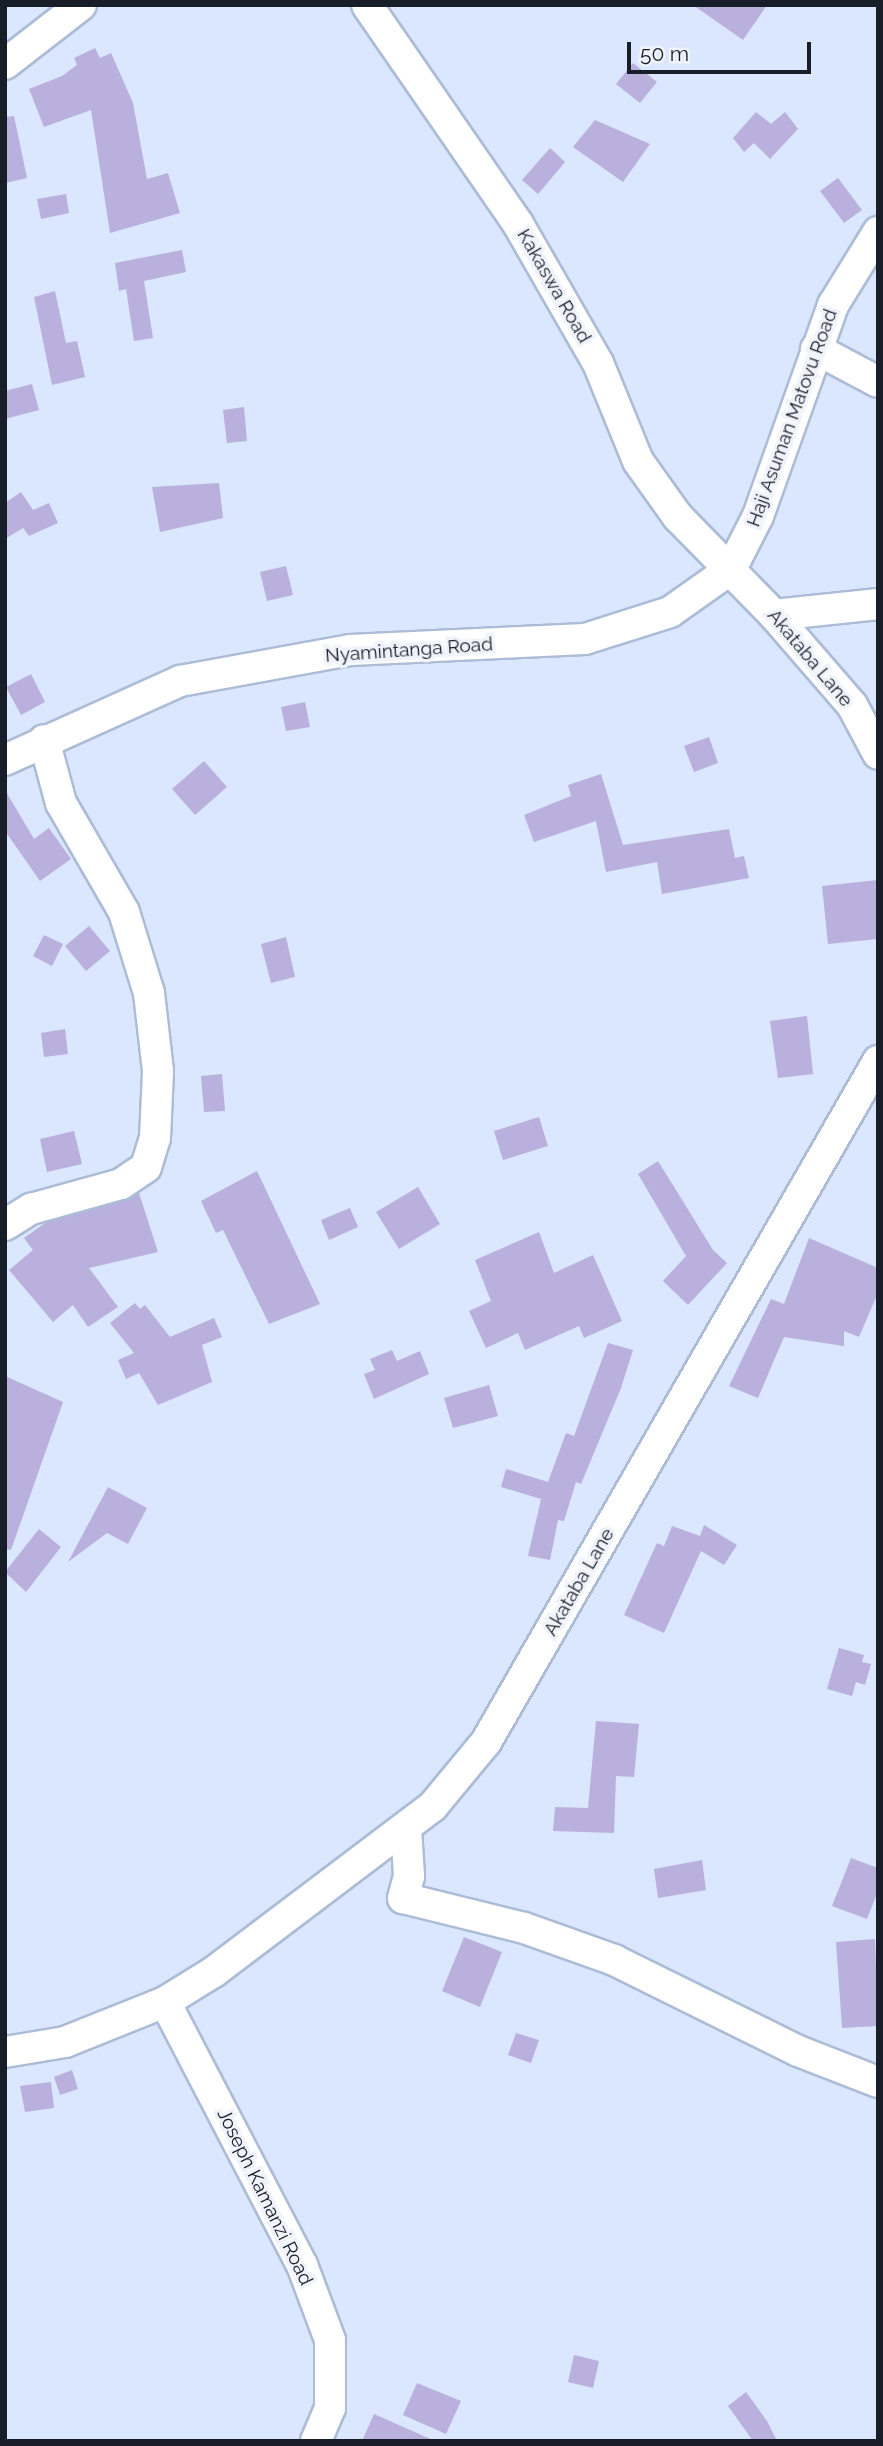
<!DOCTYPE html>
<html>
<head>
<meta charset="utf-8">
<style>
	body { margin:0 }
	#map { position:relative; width:883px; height:2446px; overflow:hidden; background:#dae7fe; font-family:Raleway,sans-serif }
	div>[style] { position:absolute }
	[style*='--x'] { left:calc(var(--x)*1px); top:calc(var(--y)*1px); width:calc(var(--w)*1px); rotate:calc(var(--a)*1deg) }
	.building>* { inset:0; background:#b9b0dd }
	.roads { filter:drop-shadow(2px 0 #acbcd7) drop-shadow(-2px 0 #acbcd7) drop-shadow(0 2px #acbcd7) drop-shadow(0 -2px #acbcd7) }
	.minor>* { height:30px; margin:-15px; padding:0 15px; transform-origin:15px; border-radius:15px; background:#fff }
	span { translate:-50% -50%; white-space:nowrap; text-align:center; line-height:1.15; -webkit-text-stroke:7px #f0f3f9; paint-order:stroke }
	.street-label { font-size:19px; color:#181e28 }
	.frame { position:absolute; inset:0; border:7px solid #181e28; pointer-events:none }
	.scale { position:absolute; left:627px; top:42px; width:184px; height:32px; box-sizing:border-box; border:4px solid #181e28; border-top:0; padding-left:9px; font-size:21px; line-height:24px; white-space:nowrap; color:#181e28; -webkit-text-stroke:5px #f0f3f9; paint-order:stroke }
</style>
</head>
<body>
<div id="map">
	<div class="building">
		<i style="clip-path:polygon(693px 5px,767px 5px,743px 40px)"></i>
		<i style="clip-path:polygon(95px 48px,100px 58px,111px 53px,133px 103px,147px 179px,168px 173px,180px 213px,110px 233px,91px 110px,44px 127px,29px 89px,62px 76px,77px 65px,74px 58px)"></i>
		<i style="clip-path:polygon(633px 63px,657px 82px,640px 103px,616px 84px)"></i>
		<i style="clip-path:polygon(756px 112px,771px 124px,785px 112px,798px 129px,770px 159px,754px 143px,744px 152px,733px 138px)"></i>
		<i style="clip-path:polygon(14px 116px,27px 178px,5px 183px,5px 117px)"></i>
		<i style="clip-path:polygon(595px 120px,650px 144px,623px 182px,573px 147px)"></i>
		<i style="clip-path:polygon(550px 148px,565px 162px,538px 194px,522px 180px)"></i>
		<i style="clip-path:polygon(838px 178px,862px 210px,844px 223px,820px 191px)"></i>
		<i style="clip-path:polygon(66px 194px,69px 213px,41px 219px,37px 199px)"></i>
		<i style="clip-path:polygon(182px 250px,186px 272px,144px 281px,153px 338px,134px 341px,126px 289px,119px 291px,115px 263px)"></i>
		<i style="clip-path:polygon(55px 291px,66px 343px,77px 341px,85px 377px,52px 385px,34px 297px)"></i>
		<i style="clip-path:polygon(32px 384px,39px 410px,5px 419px,5px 391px)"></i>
		<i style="clip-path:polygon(244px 407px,247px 441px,227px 443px,223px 410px)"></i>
		<i style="clip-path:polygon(219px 483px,223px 518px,160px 532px,152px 487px)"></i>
		<i style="clip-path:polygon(21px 492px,33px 510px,49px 503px,58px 523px,29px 536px,23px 528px,5px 539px,5px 503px)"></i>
		<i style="clip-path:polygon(286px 566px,293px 595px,267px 601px,260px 572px)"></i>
		<i style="clip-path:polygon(31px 674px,45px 702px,21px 715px,6px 687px)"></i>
		<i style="clip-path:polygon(305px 702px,310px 727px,286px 731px,281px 707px)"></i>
		<i style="clip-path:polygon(709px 737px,718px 763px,694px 772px,684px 746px)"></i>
		<i style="clip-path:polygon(204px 761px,227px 787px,195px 815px,172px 789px)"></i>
		<i style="clip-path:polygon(601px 774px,623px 845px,729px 829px,735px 858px,744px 856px,749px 878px,662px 894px,657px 862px,606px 872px,596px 821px,534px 842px,524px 815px,571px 796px,568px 785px)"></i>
		<i style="clip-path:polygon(5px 790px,34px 839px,49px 828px,71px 859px,40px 881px,5px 831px)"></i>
		<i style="clip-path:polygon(878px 880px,878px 939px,828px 944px,822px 886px)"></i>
		<i style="clip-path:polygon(89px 926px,110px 951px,86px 971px,65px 946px)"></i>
		<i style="clip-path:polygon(44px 935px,63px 944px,52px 966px,33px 956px)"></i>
		<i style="clip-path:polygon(286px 937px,295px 977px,271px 983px,261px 944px)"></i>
		<i style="clip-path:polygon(807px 1016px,813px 1074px,778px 1078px,770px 1021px)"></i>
		<i style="clip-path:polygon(65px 1029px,68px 1054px,44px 1057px,41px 1033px)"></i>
		<i style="clip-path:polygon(222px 1074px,225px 1111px,204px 1112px,201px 1076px)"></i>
		<i style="clip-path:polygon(539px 1117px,548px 1146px,503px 1160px,494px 1131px)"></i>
		<i style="clip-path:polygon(74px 1131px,82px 1164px,47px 1172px,40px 1139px)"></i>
		<i style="clip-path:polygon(658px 1161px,713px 1250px,727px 1263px,688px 1305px,663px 1281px,686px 1256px,638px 1174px)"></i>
		<i style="clip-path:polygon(257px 1171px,320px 1304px,269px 1324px,223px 1230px,216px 1233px,201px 1201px)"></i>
		<i style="clip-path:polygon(418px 1187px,440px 1224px,399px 1249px,376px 1212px)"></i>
		<i style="clip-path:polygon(139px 1193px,158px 1252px,89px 1268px,118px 1307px,88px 1327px,73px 1305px,53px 1322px,9px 1270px,33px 1250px,24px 1238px,45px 1223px)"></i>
		<i style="clip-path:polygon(350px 1208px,358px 1227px,329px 1240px,321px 1220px)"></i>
		<i style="clip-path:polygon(539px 1232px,554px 1273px,593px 1255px,622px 1321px,584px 1338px,579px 1326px,525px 1350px,518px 1333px,486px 1348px,469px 1311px,491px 1301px,475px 1260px)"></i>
		<i style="clip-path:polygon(809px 1238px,878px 1268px,878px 1293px,859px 1337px,844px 1331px,844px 1346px,784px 1337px,758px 1398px,729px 1386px,771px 1299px,784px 1304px)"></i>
		<i style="clip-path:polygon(135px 1303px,140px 1309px,145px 1305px,170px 1337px,214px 1318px,222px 1337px,202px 1345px,212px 1382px,158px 1405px,139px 1373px,126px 1379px,118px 1360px,134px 1353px,110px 1323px)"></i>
		<i style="clip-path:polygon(608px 1343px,633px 1350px,621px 1388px,581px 1484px,576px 1482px,564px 1521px,558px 1520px,550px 1560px,528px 1556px,541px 1499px,501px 1487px,506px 1469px,548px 1482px,566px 1433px,574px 1436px)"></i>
		<i style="clip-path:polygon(392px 1350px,397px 1361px,420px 1351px,429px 1374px,374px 1399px,364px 1374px,375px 1370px,370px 1359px)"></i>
		<i style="clip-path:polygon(5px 1376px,63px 1402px,11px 1550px,5px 1549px)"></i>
		<i style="clip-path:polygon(489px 1385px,498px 1416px,453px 1428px,444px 1398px)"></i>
		<i style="clip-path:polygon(108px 1487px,147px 1508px,128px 1544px,107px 1533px,68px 1562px)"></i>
		<i style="clip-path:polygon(704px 1525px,737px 1545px,724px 1565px,701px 1551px,664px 1633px,624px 1615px,657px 1543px,664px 1546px,672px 1526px,700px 1536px)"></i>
		<i style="clip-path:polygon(39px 1529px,61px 1547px,26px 1592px,5px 1572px)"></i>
		<i style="clip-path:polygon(839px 1648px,864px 1655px,862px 1662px,871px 1664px,865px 1685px,856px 1682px,852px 1696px,827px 1689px)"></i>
		<i style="clip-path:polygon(596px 1721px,639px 1724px,634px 1777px,616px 1776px,614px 1833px,553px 1831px,555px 1807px,588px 1808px)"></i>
		<i style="clip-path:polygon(851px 1858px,878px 1868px,878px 1891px,867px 1919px,832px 1906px)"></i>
		<i style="clip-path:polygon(702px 1860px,706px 1890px,658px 1898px,654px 1869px)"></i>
		<i style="clip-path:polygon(464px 1937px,502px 1952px,480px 2007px,442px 1991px)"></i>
		<i style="clip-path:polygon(875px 1939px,878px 2026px,842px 2028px,836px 1942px)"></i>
		<i style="clip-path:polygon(516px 2033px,539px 2040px,531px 2063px,508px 2055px)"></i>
		<i style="clip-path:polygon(72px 2070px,78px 2089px,60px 2095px,54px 2077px)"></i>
		<i style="clip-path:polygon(51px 2082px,54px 2108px,25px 2112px,20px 2086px)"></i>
		<i style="clip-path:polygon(574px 2355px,599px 2361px,593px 2388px,568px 2382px)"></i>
		<i style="clip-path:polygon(417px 2383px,461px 2401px,446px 2434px,403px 2415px)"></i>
		<i style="clip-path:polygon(746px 2392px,767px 2421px,777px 2441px,753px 2441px,728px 2406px)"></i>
		<i style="clip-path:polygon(374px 2414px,435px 2441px,362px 2441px)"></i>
	</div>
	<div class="roads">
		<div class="minor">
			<i style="--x:367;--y:5;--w:266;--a:55.4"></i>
			<i style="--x:518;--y:224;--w:160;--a:60.1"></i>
			<i style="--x:598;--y:363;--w:106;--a:67.8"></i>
			<i style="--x:638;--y:461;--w:69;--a:54.5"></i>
			<i style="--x:678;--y:517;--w:137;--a:45.6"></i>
			<i style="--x:774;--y:615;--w:119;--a:49.1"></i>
			<i style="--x:852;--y:705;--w:55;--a:62"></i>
			<i style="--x:5;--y:64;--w:96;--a:-37.8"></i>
			<i style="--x:816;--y:349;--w:70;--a:28"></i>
			<i style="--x:774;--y:615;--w:105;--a:-6"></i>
			<i style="--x:5;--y:760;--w:192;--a:-24.3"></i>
			<i style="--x:180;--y:681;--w:173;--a:-10.3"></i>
			<i style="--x:350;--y:650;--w:235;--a:-2.7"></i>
			<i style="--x:585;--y:639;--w:89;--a:-17.6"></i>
			<i style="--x:670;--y:612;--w:75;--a:-35.2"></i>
			<i style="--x:731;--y:569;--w:59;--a:-63"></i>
			<i style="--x:758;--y:516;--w:224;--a:-70.4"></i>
			<i style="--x:833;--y:305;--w:86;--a:-58.3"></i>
			<i style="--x:5;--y:1225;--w:31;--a:-32"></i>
			<i style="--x:31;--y:1209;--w:93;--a:-15.5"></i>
			<i style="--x:121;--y:1184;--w:30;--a:-34"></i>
			<i style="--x:146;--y:1167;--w:30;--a:-73"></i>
			<i style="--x:155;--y:1138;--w:67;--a:-87.4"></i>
			<i style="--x:158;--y:1071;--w:79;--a:-96.6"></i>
			<i style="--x:149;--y:993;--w:85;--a:-107.2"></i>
			<i style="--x:124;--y:912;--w:126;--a:-120"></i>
			<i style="--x:61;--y:803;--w:65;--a:-105.1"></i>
			<i style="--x:406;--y:1829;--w:47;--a:86.3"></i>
			<i style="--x:409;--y:1876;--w:23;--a:105"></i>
			<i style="--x:403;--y:1898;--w:125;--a:13.9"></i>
			<i style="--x:524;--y:1928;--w:96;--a:19.6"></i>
			<i style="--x:614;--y:1960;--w:205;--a:26.3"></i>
			<i style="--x:798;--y:2051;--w:86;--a:21.2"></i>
			<i style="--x:165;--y:2002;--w:297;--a:62.5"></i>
			<i style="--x:302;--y:2265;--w:80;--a:69.5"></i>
			<i style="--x:330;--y:2340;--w:68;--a:90"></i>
			<i style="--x:330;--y:2408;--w:36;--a:113"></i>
			<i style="--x:5;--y:2052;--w:61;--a:-9.5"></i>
			<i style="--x:65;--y:2042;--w:108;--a:-21.8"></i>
			<i style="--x:165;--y:2002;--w:59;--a:-31.8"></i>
			<i style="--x:215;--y:1971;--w:273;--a:-37.1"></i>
			<i style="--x:433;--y:1806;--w:83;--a:-50.4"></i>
			<i style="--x:486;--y:1742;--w:786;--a:-60.07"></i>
		</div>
	</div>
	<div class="street-label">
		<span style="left:554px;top:286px;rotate:60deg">Kakaswa Road</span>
		<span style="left:792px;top:418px;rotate:-70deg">Haji Asuman Matovu Road</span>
		<span style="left:409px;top:650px;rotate:-4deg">Nyamintanga Road</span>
		<span style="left:810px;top:658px;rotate:50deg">Akataba Lane</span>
		<span style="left:579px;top:1582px;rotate:-60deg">Akataba Lane</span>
		<span style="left:265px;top:2197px;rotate:64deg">Joseph Kamanzi Road</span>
	</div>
	<div class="frame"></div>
	<div class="scale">50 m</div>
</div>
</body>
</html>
